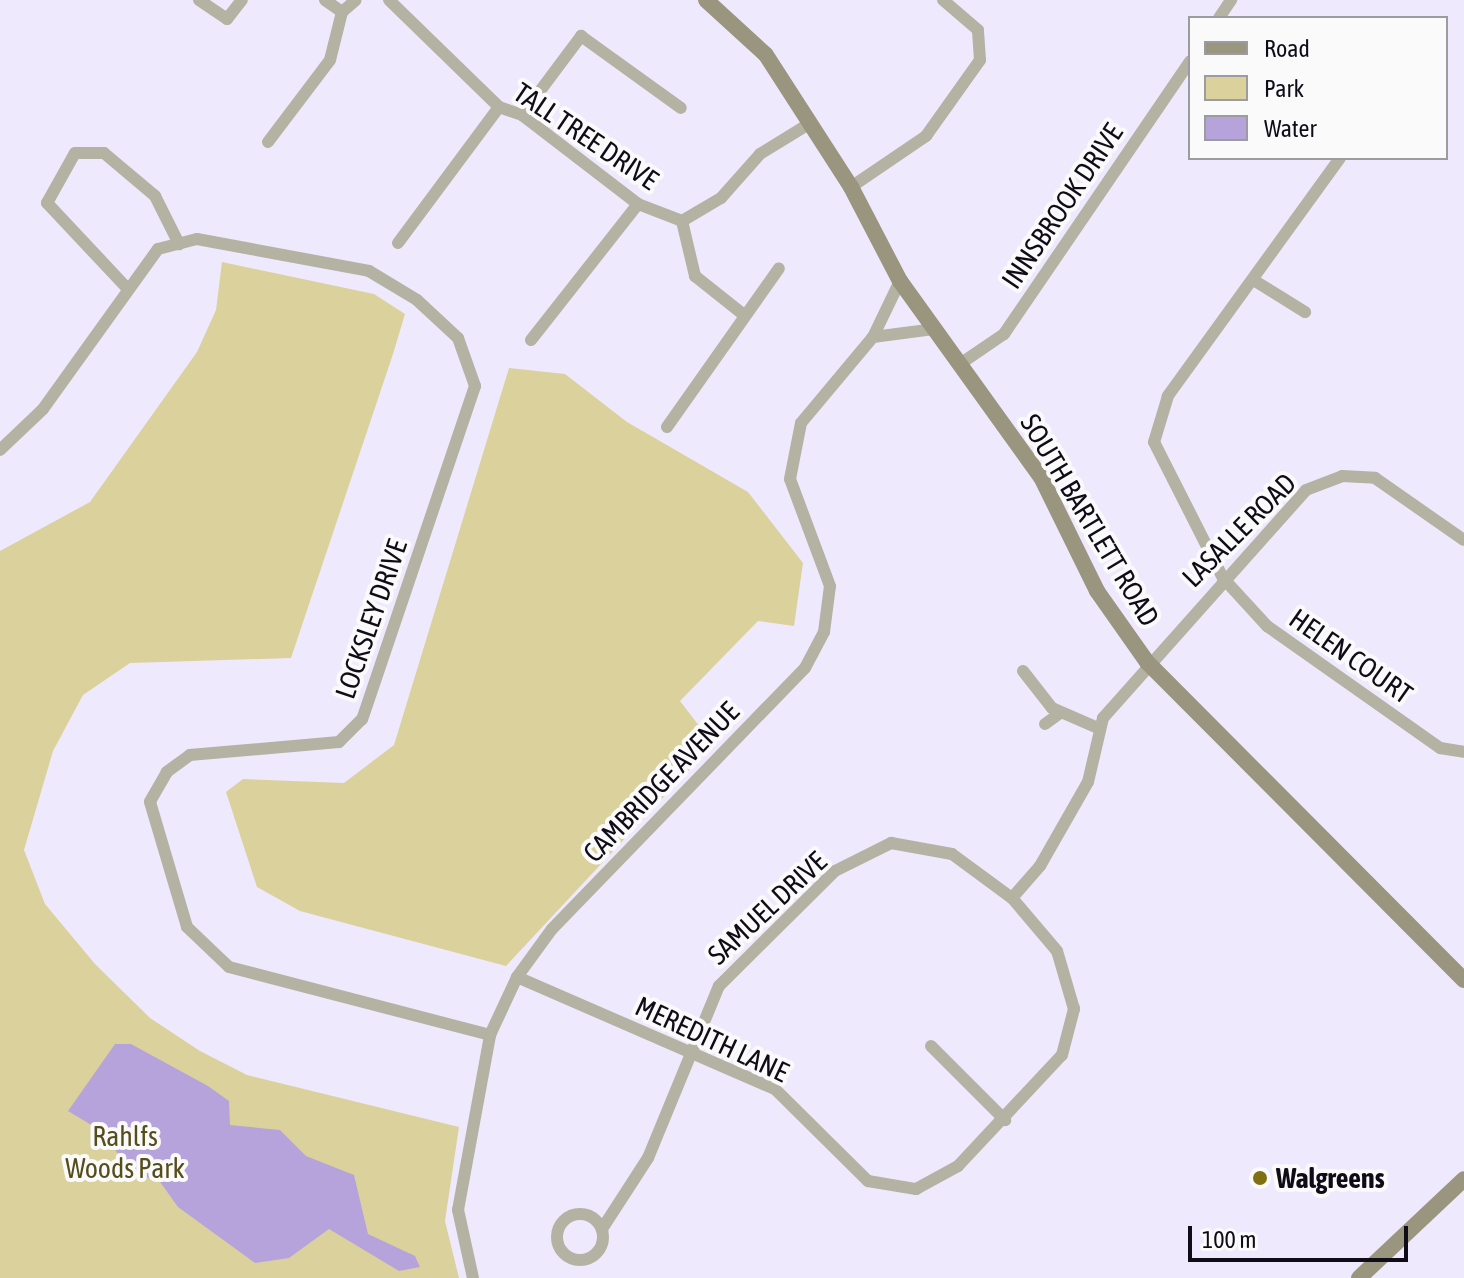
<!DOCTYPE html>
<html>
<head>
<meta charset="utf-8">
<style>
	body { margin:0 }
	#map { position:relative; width:1464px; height:1278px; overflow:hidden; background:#efe9fe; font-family:"Asap Condensed",sans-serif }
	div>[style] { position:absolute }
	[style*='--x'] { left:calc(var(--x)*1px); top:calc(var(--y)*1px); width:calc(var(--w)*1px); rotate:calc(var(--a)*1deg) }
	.green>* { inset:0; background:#dbd19c }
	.water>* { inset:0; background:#b6a3dc }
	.street>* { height:12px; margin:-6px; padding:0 6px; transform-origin:6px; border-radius:6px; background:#b4b2a2 }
	.street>.ring { margin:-6px; padding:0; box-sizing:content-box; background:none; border:12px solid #b4b2a2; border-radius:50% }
	.secondary>* { height:16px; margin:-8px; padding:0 8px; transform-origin:8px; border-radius:8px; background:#99957e }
	.dots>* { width:22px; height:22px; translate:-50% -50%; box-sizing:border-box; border:4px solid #fafafa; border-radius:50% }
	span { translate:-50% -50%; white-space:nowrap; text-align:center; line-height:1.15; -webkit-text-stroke:8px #fafafa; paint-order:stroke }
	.street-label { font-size:28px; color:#100c17 }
	.park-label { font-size:28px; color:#554d1c }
	.poi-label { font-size:28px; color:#100c17; font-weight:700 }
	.left { translate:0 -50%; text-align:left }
	.legend { position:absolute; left:1188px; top:16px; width:260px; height:144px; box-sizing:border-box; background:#fafafa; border:2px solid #9c9b9f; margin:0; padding:10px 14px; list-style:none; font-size:24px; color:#100c17 }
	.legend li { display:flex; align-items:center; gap:16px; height:40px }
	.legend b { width:40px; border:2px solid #9c9b9f }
	.scale { position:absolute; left:1188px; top:1226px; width:220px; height:36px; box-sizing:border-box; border:4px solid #100c17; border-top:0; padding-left:10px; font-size:24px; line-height:28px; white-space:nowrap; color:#100c17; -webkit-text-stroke:6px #fafafa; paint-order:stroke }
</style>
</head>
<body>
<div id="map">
	<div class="green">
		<i style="clip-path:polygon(222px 262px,374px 294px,405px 314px,393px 354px,291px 658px,130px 663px,83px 695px,53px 751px,24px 850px,45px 904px,95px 964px,150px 1018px,200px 1051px,247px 1075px,459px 1127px,445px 1221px,459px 1278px,0 1278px,0 551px,90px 502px,197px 352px,216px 310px)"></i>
		<i style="clip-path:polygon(509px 368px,565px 374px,627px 422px,748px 492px,803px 563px,794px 626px,758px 621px,680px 701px,713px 744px,506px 966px,300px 911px,257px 887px,226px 792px,243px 779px,344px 783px,394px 745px)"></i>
	</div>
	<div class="water">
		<i style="clip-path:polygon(115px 1044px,131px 1044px,208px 1086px,229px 1101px,230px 1125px,280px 1130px,306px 1156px,354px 1175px,368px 1234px,415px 1256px,420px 1267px,399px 1271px,329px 1229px,289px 1258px,255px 1263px,178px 1207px,158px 1179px,136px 1176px,98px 1129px,68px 1111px)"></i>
	</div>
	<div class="street">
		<i style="--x:199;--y:0;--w:34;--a:34"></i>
		<i style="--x:227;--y:19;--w:24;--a:-52"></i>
		<i style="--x:325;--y:0;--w:21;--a:35"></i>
		<i style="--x:389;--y:0;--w:153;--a:44.2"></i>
		<i style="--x:499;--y:107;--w:24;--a:19"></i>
		<i style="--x:522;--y:115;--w:146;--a:37.5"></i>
		<i style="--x:638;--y:204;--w:47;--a:21.1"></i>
		<i style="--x:682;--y:221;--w:45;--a:-30.5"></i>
		<i style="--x:721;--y:198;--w:59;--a:-48.4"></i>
		<i style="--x:760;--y:154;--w:57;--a:-31.5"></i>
		<i style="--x:1219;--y:18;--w:22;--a:-56"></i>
		<i style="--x:522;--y:115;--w:99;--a:-53.2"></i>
		<i style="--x:581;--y:36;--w:123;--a:35.8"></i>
		<i style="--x:268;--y:142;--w:103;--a:-52.9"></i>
		<i style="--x:330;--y:60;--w:49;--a:-76"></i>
		<i style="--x:342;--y:12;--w:18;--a:-41"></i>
		<i style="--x:1340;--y:158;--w:294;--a:125.9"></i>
		<i style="--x:1168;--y:396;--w:48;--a:106.9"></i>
		<i style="--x:1154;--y:442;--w:153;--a:63.1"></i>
		<i style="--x:1223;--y:578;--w:65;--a:47.5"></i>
		<i style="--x:1267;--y:626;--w:212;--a:35.2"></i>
		<i style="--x:1440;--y:748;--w:24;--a:9"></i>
		<i style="--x:851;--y:187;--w:91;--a:-34.2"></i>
		<i style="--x:926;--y:136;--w:93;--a:-54.6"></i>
		<i style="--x:980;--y:60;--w:30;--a:-94"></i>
		<i style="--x:978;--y:30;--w:46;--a:-139.4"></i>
		<i style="--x:682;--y:221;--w:57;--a:76.7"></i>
		<i style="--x:695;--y:276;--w:63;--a:38.5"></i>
		<i style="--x:398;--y:243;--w:169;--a:-53.4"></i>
		<i style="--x:1255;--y:281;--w:59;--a:31.8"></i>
		<i style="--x:125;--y:286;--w:114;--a:-133.2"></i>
		<i style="--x:47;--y:203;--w:57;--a:-60.8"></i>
		<i style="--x:75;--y:153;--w:29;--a:0"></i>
		<i style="--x:104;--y:153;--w:67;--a:40.1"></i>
		<i style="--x:155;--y:196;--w:54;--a:63.4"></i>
		<i style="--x:873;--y:337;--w:63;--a:-7.4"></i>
		<i style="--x:531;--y:340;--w:173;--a:-51.8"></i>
		<i style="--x:960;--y:364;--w:53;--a:-34.3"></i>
		<i style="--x:1004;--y:334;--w:330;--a:-55.7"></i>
		<i style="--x:667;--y:427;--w:194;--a:-54.8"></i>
		<i style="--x:0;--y:450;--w:59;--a:-43.6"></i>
		<i style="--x:43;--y:409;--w:197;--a:-54.3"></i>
		<i style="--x:158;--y:249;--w:40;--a:-14.4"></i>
		<i style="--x:197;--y:239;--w:175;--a:10.5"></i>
		<i style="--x:369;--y:271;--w:56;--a:31.1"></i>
		<i style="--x:417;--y:300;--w:56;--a:42.8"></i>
		<i style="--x:458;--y:338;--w:51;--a:70.5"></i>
		<i style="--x:475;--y:386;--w:352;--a:108.7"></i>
		<i style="--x:362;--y:719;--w:33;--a:135"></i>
		<i style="--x:339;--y:742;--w:150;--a:175"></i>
		<i style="--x:190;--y:755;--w:29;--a:144"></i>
		<i style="--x:167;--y:772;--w:34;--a:120"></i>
		<i style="--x:150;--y:802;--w:130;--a:73.5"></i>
		<i style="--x:187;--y:927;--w:58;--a:43.6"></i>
		<i style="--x:229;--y:967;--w:270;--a:14.6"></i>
		<i style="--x:1023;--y:671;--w:47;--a:51.9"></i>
		<i style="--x:1052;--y:708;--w:52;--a:23.6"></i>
		<i style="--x:1045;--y:724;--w:17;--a:-36"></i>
		<i style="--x:517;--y:977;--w:281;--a:23.5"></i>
		<i style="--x:775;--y:1089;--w:131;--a:44.7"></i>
		<i style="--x:868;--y:1181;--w:49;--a:9.5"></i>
		<i style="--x:916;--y:1189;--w:48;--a:-28.7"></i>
		<i style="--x:958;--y:1166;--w:152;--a:-46.9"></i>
		<i style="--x:1062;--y:1055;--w:48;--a:-75.4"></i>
		<i style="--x:1074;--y:1009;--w:60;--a:-106.3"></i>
		<i style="--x:1057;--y:951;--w:70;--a:-130.3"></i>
		<i style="--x:931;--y:1046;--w:105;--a:45"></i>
		<i class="ring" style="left:557px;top:1214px;width:34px;height:34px"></i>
		<i style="--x:602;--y:1229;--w:85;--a:-57.1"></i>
		<i style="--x:648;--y:1158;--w:186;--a:-67.6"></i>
		<i style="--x:719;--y:986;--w:163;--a:-44.8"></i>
		<i style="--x:835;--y:871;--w:63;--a:-26.6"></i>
		<i style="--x:891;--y:843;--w:62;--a:10.2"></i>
		<i style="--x:952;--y:854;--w:74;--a:36.3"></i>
		<i style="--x:1012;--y:898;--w:43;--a:-48.8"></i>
		<i style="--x:1040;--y:866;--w:97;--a:-60.3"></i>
		<i style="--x:1088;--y:782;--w:66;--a:-76.8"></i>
		<i style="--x:1103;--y:718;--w:305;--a:-48.3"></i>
		<i style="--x:1306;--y:490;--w:39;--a:-21"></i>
		<i style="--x:1342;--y:476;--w:33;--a:3"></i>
		<i style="--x:1375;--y:478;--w:108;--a:34.9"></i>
		<i style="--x:473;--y:1278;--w:70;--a:-102.4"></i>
		<i style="--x:458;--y:1210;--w:178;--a:-79.6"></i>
		<i style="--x:490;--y:1035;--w:64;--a:-65"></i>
		<i style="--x:517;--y:977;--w:59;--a:-53.9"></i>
		<i style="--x:552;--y:929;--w:363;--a:-45.9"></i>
		<i style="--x:805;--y:668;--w:41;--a:-62.2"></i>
		<i style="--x:824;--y:632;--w:46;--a:-82.6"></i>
		<i style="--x:830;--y:586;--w:114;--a:-110.5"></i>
		<i style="--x:790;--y:479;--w:57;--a:-78.9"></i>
		<i style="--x:801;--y:423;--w:112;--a:-50.1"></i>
		<i style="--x:873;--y:337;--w:62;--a:-64.3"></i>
	</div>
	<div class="secondary">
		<i style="--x:706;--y:0;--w:81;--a:42.5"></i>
		<i style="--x:766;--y:55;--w:157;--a:57.2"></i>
		<i style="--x:851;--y:187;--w:106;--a:62.5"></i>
		<i style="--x:900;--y:281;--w:241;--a:54.3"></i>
		<i style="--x:1041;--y:477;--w:127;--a:63.8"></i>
		<i style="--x:1097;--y:591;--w:87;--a:54.8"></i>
		<i style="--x:1147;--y:662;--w:449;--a:45.1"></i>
		<i style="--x:1359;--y:1278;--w:144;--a:-43.3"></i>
	</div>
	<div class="dots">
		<i style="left:1260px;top:1178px;background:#807010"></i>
	</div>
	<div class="street-label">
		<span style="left:586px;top:136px;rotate:34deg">TALL TREE DRIVE</span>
		<span style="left:1062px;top:206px;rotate:-56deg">INNSBROOK DRIVE</span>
		<span style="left:1090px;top:520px;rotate:59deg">SOUTH BARTLETT ROAD</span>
		<span style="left:1239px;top:530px;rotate:-45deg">LASALLE ROAD</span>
		<span style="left:371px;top:619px;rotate:-71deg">LOCKSLEY DRIVE</span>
		<span style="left:1351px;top:656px;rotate:35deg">HELEN COURT</span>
		<span style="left:661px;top:782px;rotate:-46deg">CAMBRIDGE AVENUE</span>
		<span style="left:767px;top:908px;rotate:-43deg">SAMUEL DRIVE</span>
		<span style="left:712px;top:1039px;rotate:25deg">MEREDITH LANE</span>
	</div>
	<div class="park-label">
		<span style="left:125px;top:1152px">Rahlfs<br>Woods Park</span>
	</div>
	<div class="poi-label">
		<span class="left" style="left:1276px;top:1178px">Walgreens</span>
	</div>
	<ul class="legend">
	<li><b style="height:10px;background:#99957e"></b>Road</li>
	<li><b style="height:22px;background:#dbd19c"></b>Park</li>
	<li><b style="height:22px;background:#b6a3dc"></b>Water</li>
	</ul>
	<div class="scale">100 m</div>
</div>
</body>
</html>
